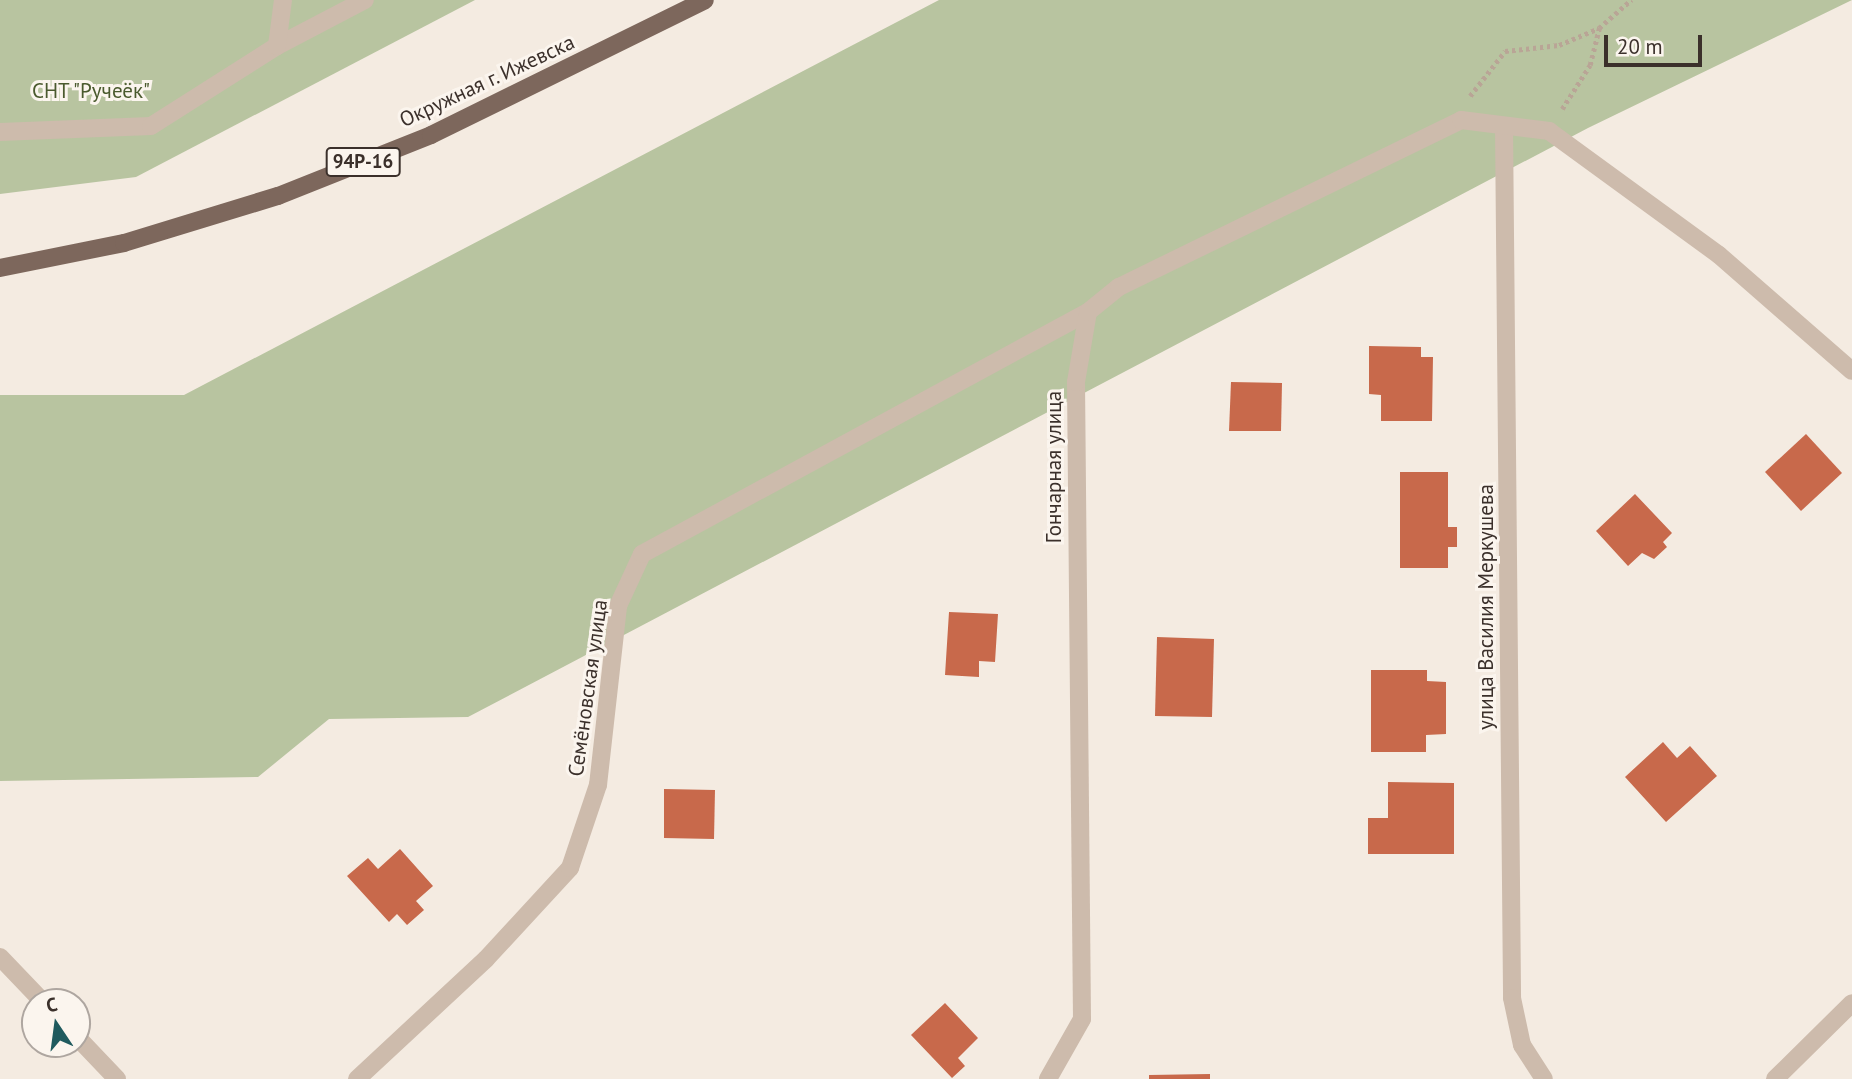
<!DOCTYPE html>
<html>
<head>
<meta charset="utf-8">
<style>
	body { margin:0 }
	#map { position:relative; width:1852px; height:1079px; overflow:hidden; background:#f4ebe1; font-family:"PT Sans",sans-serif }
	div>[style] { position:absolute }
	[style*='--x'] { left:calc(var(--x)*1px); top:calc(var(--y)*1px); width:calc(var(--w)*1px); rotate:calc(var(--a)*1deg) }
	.green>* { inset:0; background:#b8c4a0 }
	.building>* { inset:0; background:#c8694b }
	.path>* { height:4.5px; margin-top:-2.25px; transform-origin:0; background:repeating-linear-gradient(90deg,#b9a596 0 3.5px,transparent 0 7px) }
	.lane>* { height:18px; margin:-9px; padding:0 9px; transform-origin:9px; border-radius:9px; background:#cdbbac }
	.street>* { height:18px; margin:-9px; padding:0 9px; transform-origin:9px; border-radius:9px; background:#cdbbac }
	.primary>* { height:18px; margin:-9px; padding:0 9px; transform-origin:9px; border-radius:9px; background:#7d675c }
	span { translate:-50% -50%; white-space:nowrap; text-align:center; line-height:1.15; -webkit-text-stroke:6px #fbf5ee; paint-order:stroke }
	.shield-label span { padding:2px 5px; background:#fbf5ee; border:2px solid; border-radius:5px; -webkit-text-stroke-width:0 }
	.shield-label { font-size:19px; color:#3b302b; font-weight:700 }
	.street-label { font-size:21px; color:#3b302b }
	.park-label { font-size:21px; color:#4a5a2e }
	.north { position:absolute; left:21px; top:988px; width:70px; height:70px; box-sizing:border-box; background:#fbf5ee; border:2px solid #aea6a0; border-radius:50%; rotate:347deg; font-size:19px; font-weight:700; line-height:28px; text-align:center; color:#3b302b }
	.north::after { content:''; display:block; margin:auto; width:24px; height:32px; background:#1f5a5e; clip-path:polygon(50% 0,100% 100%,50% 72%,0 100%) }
	.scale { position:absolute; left:1604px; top:35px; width:98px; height:32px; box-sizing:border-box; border:4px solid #3b302b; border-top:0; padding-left:9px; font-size:21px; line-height:24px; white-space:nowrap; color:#3b302b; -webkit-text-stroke:5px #fbf5ee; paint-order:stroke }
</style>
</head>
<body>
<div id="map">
	<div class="green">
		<i style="clip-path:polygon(0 0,475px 0,136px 177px,0 194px)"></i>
		<i style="clip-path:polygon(939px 0,1852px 0,1588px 128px,468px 717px,329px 719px,258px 777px,0 781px,0 395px,184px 395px)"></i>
	</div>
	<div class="building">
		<i style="clip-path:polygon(1369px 346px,1421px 347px,1421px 357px,1433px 357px,1432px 421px,1381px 421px,1381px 395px,1369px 394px)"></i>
		<i style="clip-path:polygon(1231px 382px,1282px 383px,1281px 431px,1229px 431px)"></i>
		<i style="clip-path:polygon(1806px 434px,1842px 473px,1801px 511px,1765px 472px)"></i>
		<i style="clip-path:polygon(1400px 472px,1448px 472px,1448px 527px,1457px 527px,1457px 547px,1448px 547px,1448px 568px,1400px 568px)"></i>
		<i style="clip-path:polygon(1635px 494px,1672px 533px,1663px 542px,1667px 547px,1654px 559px,1642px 553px,1628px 566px,1596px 531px)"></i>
		<i style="clip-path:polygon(949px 612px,998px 614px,995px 662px,979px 661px,979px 677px,945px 675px)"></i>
		<i style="clip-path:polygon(1157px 637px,1214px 639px,1212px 717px,1155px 716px)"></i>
		<i style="clip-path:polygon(1371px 670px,1427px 670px,1427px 681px,1446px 682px,1446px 734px,1426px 735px,1426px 752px,1371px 752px)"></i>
		<i style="clip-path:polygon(1663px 742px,1677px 758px,1690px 746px,1717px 776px,1666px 822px,1625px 777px)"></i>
		<i style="clip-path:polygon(1388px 782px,1454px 783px,1454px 854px,1368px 854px,1368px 818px,1388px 818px)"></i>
		<i style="clip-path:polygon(664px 789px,715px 790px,714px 839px,664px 838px)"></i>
		<i style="clip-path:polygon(400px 849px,433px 886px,416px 901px,424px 910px,407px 925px,397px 914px,389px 922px,347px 876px,368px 858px,378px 869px)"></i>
		<i style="clip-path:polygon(945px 1003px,978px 1038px,958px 1058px,965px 1066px,952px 1078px,911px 1035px)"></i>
		<i style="clip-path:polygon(1210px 1074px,1210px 1079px,1149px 1079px,1149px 1075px)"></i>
	</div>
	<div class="path">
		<i style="--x:1470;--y:96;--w:57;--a:-52.1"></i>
		<i style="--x:1505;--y:51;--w:54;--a:-6.3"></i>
		<i style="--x:1559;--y:45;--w:43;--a:-23"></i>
		<i style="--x:1562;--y:109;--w:52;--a:-57.5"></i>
		<i style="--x:1590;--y:65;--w:38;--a:-76"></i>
		<i style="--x:1599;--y:28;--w:43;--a:-41.2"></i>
	</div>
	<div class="lane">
		<i style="--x:0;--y:132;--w:151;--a:-2.3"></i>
		<i style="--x:151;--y:126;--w:149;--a:-32.4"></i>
		<i style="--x:277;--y:46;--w:99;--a:-27.6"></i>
	</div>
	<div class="street">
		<i style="--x:277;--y:46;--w:46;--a:-82.6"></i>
		<i style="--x:1504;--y:126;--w:872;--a:89.47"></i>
		<i style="--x:1512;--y:998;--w:48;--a:78"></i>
		<i style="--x:1522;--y:1045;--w:40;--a:57.1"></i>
		<i style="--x:0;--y:957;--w:62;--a:46.3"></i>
		<i style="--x:77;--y:1037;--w:58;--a:46.4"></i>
		<i style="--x:357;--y:1079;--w:176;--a:-42.9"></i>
		<i style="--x:486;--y:959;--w:124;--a:-47.3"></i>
		<i style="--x:570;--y:868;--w:88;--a:-71.4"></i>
		<i style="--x:598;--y:785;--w:180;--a:-83.6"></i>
		<i style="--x:618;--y:606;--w:57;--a:-65.2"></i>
		<i style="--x:642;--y:554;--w:507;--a:-28.48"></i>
		<i style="--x:1048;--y:1079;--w:69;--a:-60.5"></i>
		<i style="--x:1082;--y:1019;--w:637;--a:-90.54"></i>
		<i style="--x:1076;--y:382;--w:71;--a:-80.3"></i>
		<i style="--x:1088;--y:312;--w:40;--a:-39"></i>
		<i style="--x:1119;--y:287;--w:381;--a:-26"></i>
		<i style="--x:1461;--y:120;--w:89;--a:7.1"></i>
		<i style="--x:1549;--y:131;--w:210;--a:36.1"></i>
		<i style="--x:1719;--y:255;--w:176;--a:41.1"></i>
		<i style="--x:1775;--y:1079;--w:108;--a:-44.6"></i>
	</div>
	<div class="primary">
		<i style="--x:0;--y:268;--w:126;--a:-11.4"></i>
		<i style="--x:124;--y:243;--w:161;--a:-17"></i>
		<i style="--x:278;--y:196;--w:165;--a:-21.7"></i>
		<i style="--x:431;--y:135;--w:305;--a:-26.2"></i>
	</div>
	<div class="shield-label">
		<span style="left:363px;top:162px">94Р-16</span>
	</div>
	<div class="street-label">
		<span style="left:487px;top:81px;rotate:-25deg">Окружная г. Ижевска</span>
		<span style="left:1054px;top:467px;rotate:-90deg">Гончарная улица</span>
		<span style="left:1486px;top:607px;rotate:-90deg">улица Василия Меркушева</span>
		<span style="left:588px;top:688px;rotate:-82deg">Семёновская улица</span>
	</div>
	<div class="park-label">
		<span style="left:91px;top:91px">СНТ "Ручеёк"</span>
	</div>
	<div class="north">С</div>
	<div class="scale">20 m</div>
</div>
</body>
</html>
